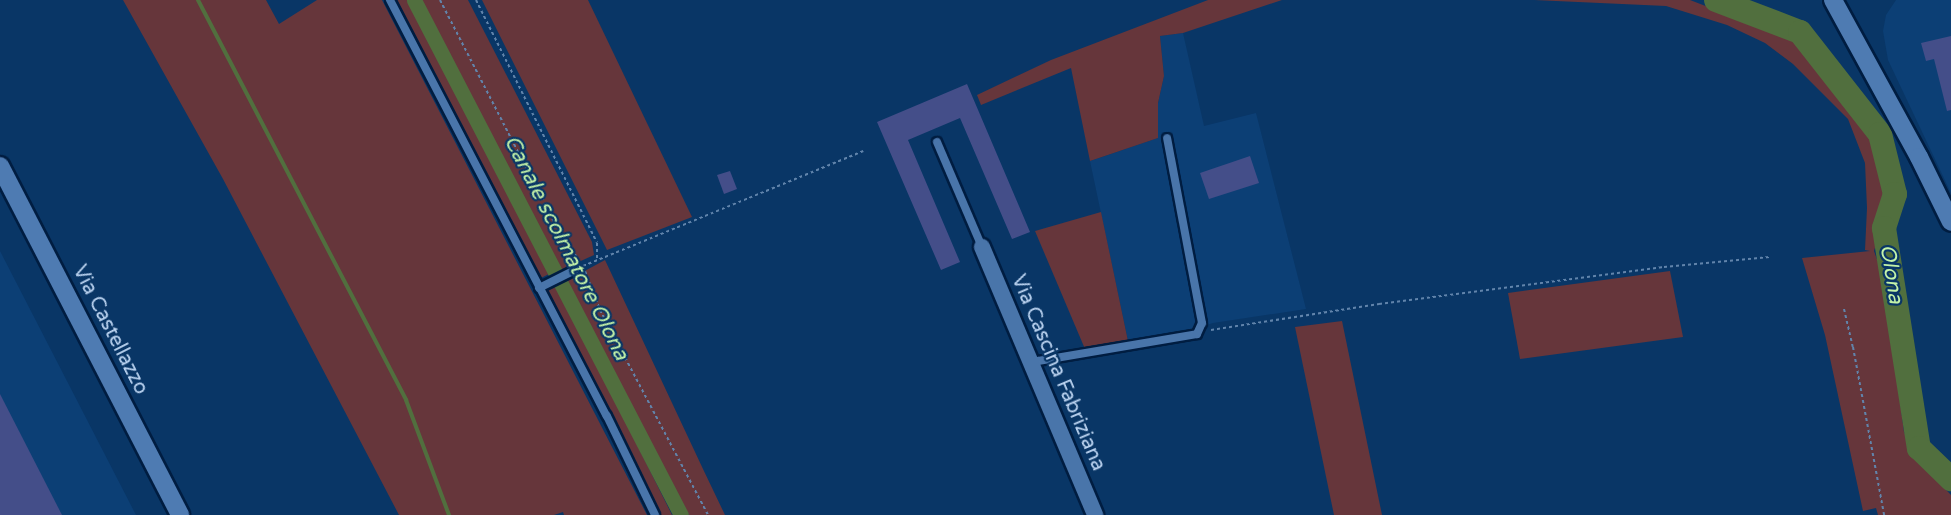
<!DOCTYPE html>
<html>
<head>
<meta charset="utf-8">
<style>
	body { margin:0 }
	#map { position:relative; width:1951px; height:515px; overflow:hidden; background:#093666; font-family:"Varela Round",sans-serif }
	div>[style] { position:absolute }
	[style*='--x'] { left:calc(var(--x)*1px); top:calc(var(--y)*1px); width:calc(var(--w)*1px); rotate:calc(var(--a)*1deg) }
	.built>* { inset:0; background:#0c3f75 }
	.green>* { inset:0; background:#66363b }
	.stream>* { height:4px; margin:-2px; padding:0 2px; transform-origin:2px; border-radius:2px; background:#516f3e }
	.canal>* { height:15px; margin:-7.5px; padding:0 7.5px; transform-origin:7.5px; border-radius:7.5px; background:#516f3e }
	.river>* { height:24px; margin:-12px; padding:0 12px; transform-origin:12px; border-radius:12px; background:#516f3e }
	.building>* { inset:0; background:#444e89 }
	.path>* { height:2px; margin-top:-1px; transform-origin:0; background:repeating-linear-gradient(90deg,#6184ab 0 3px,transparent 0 6px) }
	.roads { filter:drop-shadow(2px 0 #001d41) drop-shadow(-2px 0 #001d41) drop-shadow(0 2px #001d41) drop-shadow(0 -2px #001d41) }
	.lane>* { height:8px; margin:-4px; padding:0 4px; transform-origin:4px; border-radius:4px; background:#4975aa }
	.street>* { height:16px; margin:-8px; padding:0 8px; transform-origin:8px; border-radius:8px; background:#4975aa }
	.secondary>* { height:18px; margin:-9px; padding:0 9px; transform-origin:9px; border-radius:9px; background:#4e7bb2 }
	span { translate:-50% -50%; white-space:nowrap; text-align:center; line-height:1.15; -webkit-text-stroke:4.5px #093666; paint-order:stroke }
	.street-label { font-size:20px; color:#bdd5f2 }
	.water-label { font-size:21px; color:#c4f3a8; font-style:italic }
</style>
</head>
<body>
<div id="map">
	<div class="built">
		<i style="clip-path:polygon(1896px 0,1951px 0,1951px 193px,1888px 60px,1883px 31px,1886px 15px)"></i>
		<i style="clip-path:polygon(1183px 33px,1204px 126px,1256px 113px,1306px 309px,1213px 323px,1187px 331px,1128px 341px,1090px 161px,1158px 138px,1158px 103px,1164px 76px,1160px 36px)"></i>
		<i style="clip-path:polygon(0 251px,136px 515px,0 515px)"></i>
	</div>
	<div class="green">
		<i style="clip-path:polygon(123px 0,266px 0,279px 24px,317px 0,382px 0,647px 515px,564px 515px,563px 512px,554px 515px,399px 515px,223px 179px)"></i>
		<i style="clip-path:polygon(397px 0,407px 0,551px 273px,539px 279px)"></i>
		<i style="clip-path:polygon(421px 0,468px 0,592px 242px,594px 255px,561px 270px)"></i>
		<i style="clip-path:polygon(482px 0,588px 0,692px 217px,607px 250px)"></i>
		<i style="clip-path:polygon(1208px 0,1282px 0,1183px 33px,1160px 36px,1164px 76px,1158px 103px,1158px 138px,1090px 161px,1071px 68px,981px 105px,977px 95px,1051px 60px)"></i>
		<i style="clip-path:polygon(1534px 0,1690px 0,1796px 41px,1874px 139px,1889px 197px,1877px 226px,1878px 238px,1874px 251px,1884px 279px,1904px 432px,1923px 466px,1951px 495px,1951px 515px,1878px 515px,1876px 508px,1863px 511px,1825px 335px,1802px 258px,1870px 251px,1865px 250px,1867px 208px,1865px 163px,1848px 119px,1793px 64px,1765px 43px,1727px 25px,1666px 6px)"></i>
		<i style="clip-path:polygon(1101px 212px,1128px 341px,1085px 349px,1035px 231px)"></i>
		<i style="clip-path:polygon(605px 260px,703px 469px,725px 515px,689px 515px,566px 281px)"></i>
		<i style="clip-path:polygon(1670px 271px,1683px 337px,1520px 359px,1508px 293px)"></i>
		<i style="clip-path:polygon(555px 286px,586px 342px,672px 515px,661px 515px,590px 374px,544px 290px)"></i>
		<i style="clip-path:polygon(1342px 321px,1382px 515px,1334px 515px,1295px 327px)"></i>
	</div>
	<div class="stream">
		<i style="--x:198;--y:0;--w:451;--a:62.5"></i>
		<i style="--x:406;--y:400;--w:123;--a:69.5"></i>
	</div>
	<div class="canal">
		<i style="--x:414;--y:0;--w:580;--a:62.6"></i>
	</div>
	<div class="river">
		<i style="--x:1716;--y:0;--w:90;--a:20.9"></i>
		<i style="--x:1800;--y:32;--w:130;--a:51.9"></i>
		<i style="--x:1880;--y:134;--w:62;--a:76"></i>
		<i style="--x:1895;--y:194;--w:36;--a:108"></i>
		<i style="--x:1884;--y:228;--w:223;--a:81"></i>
		<i style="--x:1919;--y:448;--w:45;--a:44.1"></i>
	</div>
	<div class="building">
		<i style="clip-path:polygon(1951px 36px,1951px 110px,1947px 111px,1934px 59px,1926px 61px,1921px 43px)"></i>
		<i style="clip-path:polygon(967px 84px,1030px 232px,1012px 239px,960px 118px,908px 140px,960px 262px,941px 270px,877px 122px)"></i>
		<i style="clip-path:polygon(1250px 156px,1259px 183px,1209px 199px,1200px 173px)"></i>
		<i style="clip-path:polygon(730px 171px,737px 189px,724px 194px,717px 175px)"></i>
		<i style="clip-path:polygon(0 394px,62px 515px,0 515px)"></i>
	</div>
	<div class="path">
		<i style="--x:440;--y:0;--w:252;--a:62.8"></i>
		<i style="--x:555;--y:224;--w:42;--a:56.7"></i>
		<i style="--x:476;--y:0;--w:271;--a:63.5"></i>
		<i style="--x:597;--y:243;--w:17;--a:90"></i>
		<i style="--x:583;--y:266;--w:303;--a:-22.3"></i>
		<i style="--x:585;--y:271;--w:42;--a:69"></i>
		<i style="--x:600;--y:310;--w:232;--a:62.2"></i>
		<i style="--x:1844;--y:309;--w:39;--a:77"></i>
		<i style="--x:1853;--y:347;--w:171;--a:79.5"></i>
		<i style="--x:1211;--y:330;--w:170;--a:-8.8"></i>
		<i style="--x:1379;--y:304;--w:287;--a:-7.4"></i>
		<i style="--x:1664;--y:267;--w:106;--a:-5.4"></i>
	</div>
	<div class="roads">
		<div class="lane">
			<i style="--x:390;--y:0;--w:469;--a:62.5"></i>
			<i style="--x:607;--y:416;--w:110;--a:64.1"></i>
			<i style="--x:937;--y:142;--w:114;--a:66.8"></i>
			<i style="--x:539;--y:288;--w:40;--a:-26.6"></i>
			<i style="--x:1030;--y:365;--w:9;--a:-27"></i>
			<i style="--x:1038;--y:361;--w:161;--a:-9.6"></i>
			<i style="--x:1197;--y:334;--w:12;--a:-66"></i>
			<i style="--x:1202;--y:323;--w:188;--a:-100.7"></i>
		</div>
		<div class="street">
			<i style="--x:982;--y:247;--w:291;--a:67.1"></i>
		</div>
		<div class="secondary">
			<i style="--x:1833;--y:0;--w:179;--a:61.3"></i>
			<i style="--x:1919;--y:157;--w:72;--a:63.8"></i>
			<i style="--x:0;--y:166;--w:393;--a:62.7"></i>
		</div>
	</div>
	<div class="street-label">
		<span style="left:110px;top:330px;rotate:63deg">Via Castellazzo</span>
		<span style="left:1058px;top:373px;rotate:67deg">Via Cascina Fabriziana</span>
	</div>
	<div class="water-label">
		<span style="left:566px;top:248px;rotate:63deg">Canale scolmatore Olona</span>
		<span style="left:1891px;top:274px;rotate:81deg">Olona</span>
	</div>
</div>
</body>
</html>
